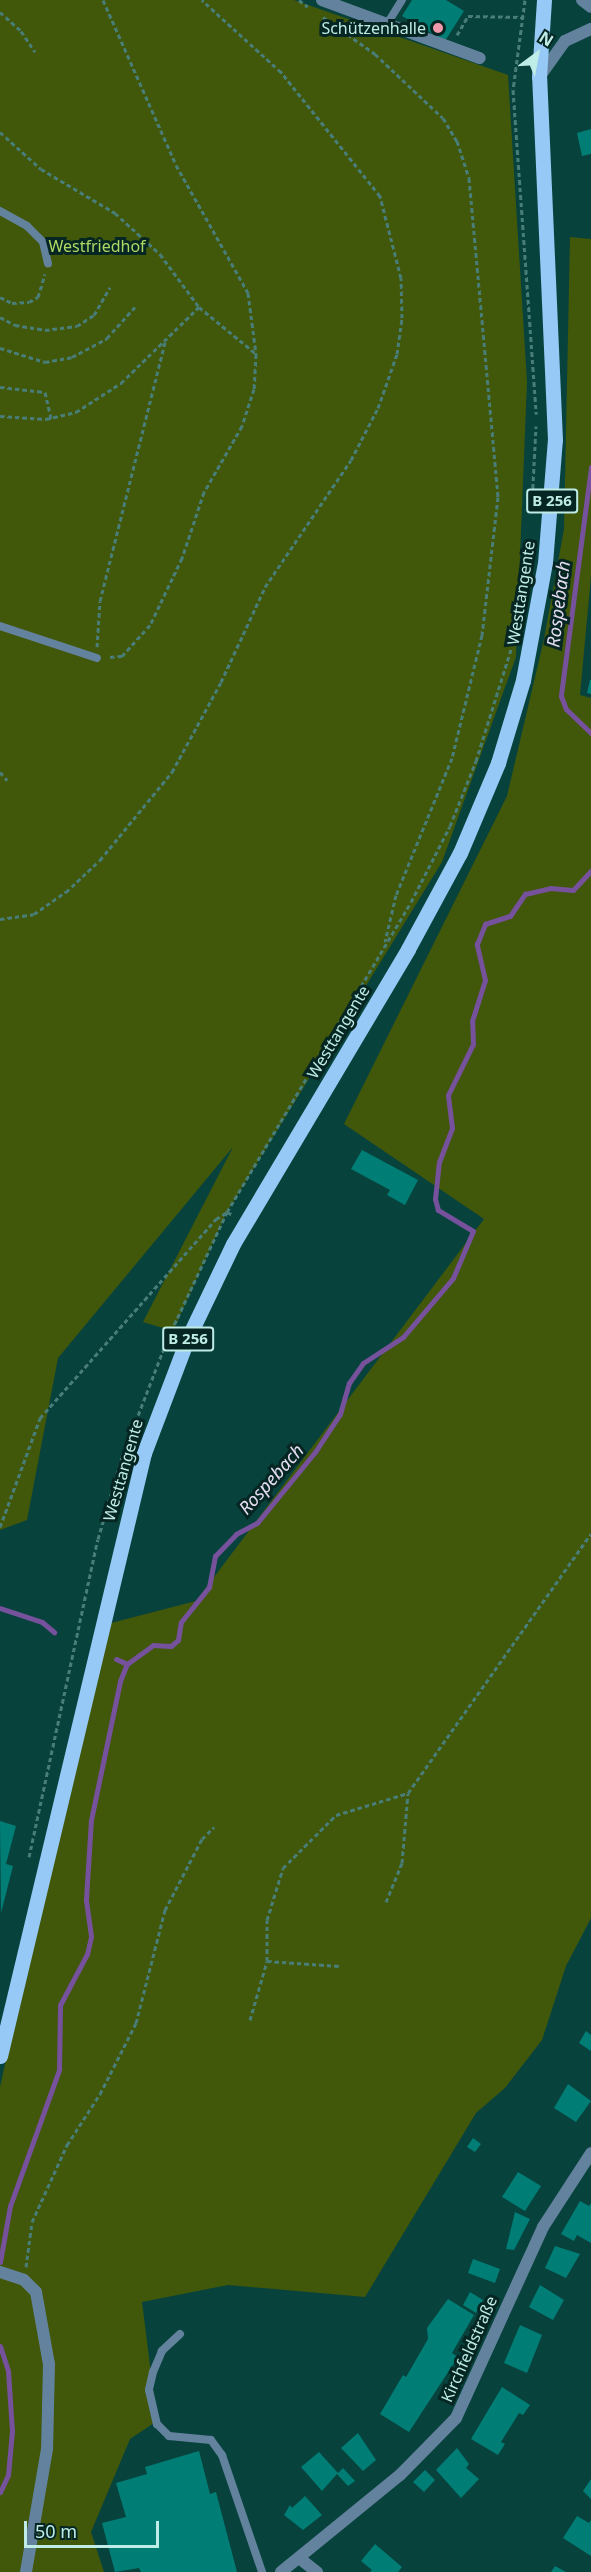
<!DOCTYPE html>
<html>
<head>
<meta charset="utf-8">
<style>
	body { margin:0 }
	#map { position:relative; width:591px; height:2572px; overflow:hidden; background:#08423d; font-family:"Noto Sans",sans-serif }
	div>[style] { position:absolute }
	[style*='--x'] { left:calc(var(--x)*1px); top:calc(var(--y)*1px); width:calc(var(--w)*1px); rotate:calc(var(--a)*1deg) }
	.green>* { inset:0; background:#41570a }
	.stream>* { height:5px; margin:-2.5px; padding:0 2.5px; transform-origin:2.5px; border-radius:2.5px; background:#76519c }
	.building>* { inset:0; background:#007e75 }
	.path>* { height:3px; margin-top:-1.5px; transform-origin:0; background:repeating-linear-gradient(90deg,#487d78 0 4.5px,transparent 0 7.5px) }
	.service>* { height:8px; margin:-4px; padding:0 4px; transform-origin:4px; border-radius:4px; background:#63829d }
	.minor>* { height:12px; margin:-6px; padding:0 6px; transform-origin:6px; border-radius:6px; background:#63829d }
	.tertiary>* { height:12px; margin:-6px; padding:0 6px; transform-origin:6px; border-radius:6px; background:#63829d }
	.primary>* { height:15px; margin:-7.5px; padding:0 7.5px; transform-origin:7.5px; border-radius:7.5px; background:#96c9f5 }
	.dots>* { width:16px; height:16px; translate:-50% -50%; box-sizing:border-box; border:3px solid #052622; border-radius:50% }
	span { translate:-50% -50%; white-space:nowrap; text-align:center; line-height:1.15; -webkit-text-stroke:6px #052622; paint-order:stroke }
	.shield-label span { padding:2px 4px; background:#052622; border:2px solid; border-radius:4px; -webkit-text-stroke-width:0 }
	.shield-label { font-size:15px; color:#bfece6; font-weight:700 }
	.poi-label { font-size:16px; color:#bfece6 }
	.right { translate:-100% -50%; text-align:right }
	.park-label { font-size:16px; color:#afd864 }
	.street-label { font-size:16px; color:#bfece6 }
	.water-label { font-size:18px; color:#e6ddf2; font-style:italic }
	.north { position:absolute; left:507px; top:24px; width:60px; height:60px; -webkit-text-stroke:4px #052622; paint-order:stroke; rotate:32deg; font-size:16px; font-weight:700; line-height:24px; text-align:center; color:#bfece6 }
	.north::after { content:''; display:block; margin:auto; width:21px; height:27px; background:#bfece6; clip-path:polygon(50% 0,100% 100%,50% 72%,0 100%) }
	.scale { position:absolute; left:24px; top:2521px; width:135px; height:27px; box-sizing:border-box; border:3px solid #bfece6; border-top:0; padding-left:8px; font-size:18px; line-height:21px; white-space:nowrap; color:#bfece6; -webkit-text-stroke:4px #052622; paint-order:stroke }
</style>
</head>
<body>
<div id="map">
	<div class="green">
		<i style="clip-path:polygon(0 0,294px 0,508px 75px,527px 382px,516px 657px,442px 862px,227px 1212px,173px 1331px,143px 1322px,233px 1147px,58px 1358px,27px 1520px,0 1530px)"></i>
		<i style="clip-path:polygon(570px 237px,591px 239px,591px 576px,580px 695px,591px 698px,591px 1918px,566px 1966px,542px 2040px,505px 2088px,476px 2113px,365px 2297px,228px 2285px,142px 2302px,157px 2421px,130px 2439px,91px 2532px,104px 2572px,0 2572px,0 2087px,41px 1900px,111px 1623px,196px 1601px,484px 1219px,344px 1124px,507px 796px,544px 639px,564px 529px)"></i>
	</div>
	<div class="stream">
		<i style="--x:591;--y:467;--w:231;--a:97.5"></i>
		<i style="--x:561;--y:696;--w:14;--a:69"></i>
		<i style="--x:566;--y:709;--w:35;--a:44"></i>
		<i style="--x:0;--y:1608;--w:44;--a:18.4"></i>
		<i style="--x:42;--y:1622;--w:16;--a:40"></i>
		<i style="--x:116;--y:1659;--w:12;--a:24"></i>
		<i style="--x:0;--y:2262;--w:57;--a:-79.9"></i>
		<i style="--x:10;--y:2206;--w:145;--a:-70.2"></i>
		<i style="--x:59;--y:2070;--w:65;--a:-89.1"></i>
		<i style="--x:60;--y:2005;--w:58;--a:-62.1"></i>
		<i style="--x:87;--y:1954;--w:18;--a:-77"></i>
		<i style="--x:91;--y:1936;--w:37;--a:-98"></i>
		<i style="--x:86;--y:1899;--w:79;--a:-86.4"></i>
		<i style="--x:91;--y:1820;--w:142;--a:-78.2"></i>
		<i style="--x:120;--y:1681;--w:18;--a:-68"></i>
		<i style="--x:127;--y:1664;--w:32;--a:-36"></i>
		<i style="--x:153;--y:1645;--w:18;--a:3"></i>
		<i style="--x:171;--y:1646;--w:9;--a:-41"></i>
		<i style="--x:178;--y:1640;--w:18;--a:-81"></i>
		<i style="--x:181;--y:1622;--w:45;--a:-51.3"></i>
		<i style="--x:209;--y:1587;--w:32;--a:-79"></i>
		<i style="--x:215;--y:1556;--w:30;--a:-46"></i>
		<i style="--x:236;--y:1534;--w:24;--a:-28"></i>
		<i style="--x:257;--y:1523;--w:92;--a:-50.8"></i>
		<i style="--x:315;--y:1452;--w:45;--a:-56.7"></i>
		<i style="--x:340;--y:1414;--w:32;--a:-74"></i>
		<i style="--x:349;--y:1383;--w:24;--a:-55"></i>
		<i style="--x:363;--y:1363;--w:48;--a:-33"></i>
		<i style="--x:403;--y:1337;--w:77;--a:-49.7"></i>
		<i style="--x:453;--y:1278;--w:51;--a:-66.9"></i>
		<i style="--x:473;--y:1231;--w:41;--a:-149"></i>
		<i style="--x:438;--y:1210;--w:11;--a:-105"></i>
		<i style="--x:435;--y:1199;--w:37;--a:-84"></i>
		<i style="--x:439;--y:1162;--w:36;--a:-69"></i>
		<i style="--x:452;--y:1128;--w:33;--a:-97"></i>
		<i style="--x:448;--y:1095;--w:57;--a:-63.9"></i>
		<i style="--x:473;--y:1044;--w:23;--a:-92"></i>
		<i style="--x:472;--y:1021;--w:43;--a:-72.4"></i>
		<i style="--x:485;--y:980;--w:37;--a:-103"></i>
		<i style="--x:477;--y:944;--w:22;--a:-68"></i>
		<i style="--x:485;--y:924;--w:26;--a:-18"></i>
		<i style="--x:510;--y:916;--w:27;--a:-56"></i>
		<i style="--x:525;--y:894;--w:26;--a:-13"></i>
		<i style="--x:550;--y:888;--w:23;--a:5"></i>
		<i style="--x:573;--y:890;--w:26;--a:-47"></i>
		<i style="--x:0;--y:2346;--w:26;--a:72"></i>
		<i style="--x:8;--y:2371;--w:60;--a:86.2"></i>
		<i style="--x:12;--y:2431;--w:44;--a:95.2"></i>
		<i style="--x:8;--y:2475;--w:19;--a:115"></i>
	</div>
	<div class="building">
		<i style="clip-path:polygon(412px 0,446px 0,464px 11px,445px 41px,402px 16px)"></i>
		<i style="clip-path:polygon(591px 129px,591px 154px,582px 156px,577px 133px)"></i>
		<i style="clip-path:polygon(590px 680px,591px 680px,591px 694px,587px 693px)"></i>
		<i style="clip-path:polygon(362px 1150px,418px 1180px,405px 1205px,387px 1195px,390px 1190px,351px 1169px)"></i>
		<i style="clip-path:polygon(0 1821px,16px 1826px,6px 1864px,13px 1866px,1px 1913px)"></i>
		<i style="clip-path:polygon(586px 2031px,591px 2035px,591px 2051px,579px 2043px)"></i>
		<i style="clip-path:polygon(568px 2084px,591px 2101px,576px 2122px,554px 2108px)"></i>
		<i style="clip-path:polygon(473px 2138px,481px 2144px,475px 2152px,467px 2147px)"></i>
		<i style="clip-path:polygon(518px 2172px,541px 2186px,525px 2211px,502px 2197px)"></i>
		<i style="clip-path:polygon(580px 2201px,589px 2206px,591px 2203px,591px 2243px,577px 2235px,574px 2241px,561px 2234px)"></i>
		<i style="clip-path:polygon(515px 2212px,530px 2219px,514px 2250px,506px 2249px)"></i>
		<i style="clip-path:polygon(555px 2246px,580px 2254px,566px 2278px,545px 2268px)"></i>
		<i style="clip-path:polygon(473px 2259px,500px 2269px,495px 2283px,468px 2273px)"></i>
		<i style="clip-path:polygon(540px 2285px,564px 2300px,553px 2320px,529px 2307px)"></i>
		<i style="clip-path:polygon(470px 2292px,483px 2300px,476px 2313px,463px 2305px)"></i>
		<i style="clip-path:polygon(448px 2299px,474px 2315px,452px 2353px,458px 2357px,409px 2432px,380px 2414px,403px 2375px,406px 2377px,428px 2339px,427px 2328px)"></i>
		<i style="clip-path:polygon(520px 2325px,542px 2335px,527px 2373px,504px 2363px)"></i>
		<i style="clip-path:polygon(502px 2387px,530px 2405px,523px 2415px,519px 2413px,501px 2442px,505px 2444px,498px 2455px,471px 2439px)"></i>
		<i style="clip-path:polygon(358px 2433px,376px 2460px,363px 2471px,341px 2448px)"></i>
		<i style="clip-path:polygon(457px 2448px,469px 2464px,466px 2468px,479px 2479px,461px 2498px,436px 2470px)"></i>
		<i style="clip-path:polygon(199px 2451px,210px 2494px,216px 2492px,237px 2572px,141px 2572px,139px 2568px,115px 2572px,102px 2523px,126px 2517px,116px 2483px,147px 2474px,145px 2467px)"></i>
		<i style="clip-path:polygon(319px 2452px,338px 2473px,343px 2468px,355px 2481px,348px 2486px,337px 2474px,322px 2491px,301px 2467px)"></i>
		<i style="clip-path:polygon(425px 2470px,435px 2480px,424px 2492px,413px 2482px)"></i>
		<i style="clip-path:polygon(591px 2479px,591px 2499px,583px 2491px)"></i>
		<i style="clip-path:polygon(305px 2496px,322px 2515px,303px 2530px,284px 2515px,290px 2505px,292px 2508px)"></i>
		<i style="clip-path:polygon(577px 2516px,589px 2523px,591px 2520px,591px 2556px,563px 2538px)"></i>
		<i style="clip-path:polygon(375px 2544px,402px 2567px,398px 2572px,370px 2572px,372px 2570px,361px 2561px)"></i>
		<i style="clip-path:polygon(555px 2566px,566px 2572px,551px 2572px)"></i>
	</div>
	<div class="path">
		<i style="--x:103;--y:0;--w:180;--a:66.1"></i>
		<i style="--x:176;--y:165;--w:147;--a:60.6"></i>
		<i style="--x:248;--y:293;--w:62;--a:82.5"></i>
		<i style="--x:256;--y:354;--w:35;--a:93"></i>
		<i style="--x:254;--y:389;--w:39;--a:108"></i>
		<i style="--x:242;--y:426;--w:76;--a:119.9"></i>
		<i style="--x:204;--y:492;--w:70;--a:108.4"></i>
		<i style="--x:182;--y:558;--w:74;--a:115.5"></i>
		<i style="--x:150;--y:625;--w:42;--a:132.1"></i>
		<i style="--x:122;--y:656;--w:14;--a:176"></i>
		<i style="--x:299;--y:0;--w:11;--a:38"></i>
		<i style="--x:525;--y:0;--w:91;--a:97.6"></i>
		<i style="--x:513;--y:90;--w:325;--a:85.9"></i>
		<i style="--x:0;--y:12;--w:28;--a:42"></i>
		<i style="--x:21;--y:31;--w:25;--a:56"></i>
		<i style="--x:323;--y:17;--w:64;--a:35.4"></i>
		<i style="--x:375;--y:54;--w:93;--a:43.3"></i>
		<i style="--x:443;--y:118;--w:27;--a:59"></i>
		<i style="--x:457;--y:141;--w:39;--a:72"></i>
		<i style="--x:469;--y:178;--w:320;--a:84.8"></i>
		<i style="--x:498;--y:497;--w:139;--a:96.6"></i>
		<i style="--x:482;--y:635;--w:127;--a:103.7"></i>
		<i style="--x:452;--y:758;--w:148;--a:112.2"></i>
		<i style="--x:396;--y:895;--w:48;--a:103.2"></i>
		<i style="--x:457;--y:35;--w:22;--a:-60"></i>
		<i style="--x:468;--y:16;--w:54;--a:1.1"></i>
		<i style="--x:0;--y:132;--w:55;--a:42.1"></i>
		<i style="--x:41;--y:169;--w:86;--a:30.7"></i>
		<i style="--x:115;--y:213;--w:61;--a:42.3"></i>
		<i style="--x:160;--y:254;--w:66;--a:53.7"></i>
		<i style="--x:199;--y:307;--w:72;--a:39.4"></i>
		<i style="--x:0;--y:297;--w:13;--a:27"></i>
		<i style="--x:12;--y:303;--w:17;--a:-3"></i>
		<i style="--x:29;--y:302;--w:10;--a:-29"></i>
		<i style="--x:38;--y:297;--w:24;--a:-73"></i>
		<i style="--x:0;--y:317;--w:17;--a:28"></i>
		<i style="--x:15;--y:325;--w:30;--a:9"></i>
		<i style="--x:45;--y:330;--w:32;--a:-7"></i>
		<i style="--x:77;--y:326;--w:20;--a:-33"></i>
		<i style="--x:94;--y:315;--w:32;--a:-60"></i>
		<i style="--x:0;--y:348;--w:47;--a:17.3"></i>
		<i style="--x:45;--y:362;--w:27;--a:-10"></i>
		<i style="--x:72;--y:357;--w:40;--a:-28"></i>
		<i style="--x:107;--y:338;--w:42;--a:-47.9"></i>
		<i style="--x:0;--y:387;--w:45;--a:6.3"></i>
		<i style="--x:45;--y:392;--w:27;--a:77"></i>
		<i style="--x:0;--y:416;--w:46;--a:3.7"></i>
		<i style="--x:46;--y:419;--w:31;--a:-13"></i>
		<i style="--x:76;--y:412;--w:54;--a:-32.8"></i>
		<i style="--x:121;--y:383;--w:109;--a:-44.3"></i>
		<i style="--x:532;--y:503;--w:77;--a:-87"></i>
		<i style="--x:518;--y:610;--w:65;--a:-81.1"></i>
		<i style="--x:97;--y:647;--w:46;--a:-86.3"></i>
		<i style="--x:100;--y:601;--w:267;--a:-75.9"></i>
		<i style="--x:0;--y:772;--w:11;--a:49"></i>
		<i style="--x:0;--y:919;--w:34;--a:-8"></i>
		<i style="--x:34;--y:914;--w:39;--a:-35"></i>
		<i style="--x:66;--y:892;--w:47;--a:-43.3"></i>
		<i style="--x:100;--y:860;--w:114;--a:-50.7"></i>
		<i style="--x:172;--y:772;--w:102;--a:-61.4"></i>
		<i style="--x:221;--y:682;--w:105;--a:-65.1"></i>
		<i style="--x:265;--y:587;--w:153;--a:-55.9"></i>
		<i style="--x:351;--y:460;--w:59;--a:-62.6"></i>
		<i style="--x:378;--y:408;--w:57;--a:-70.6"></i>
		<i style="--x:397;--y:354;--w:36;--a:-82"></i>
		<i style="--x:402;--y:318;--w:40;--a:-91.4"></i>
		<i style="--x:401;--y:278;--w:85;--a:-104.4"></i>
		<i style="--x:380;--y:196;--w:159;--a:-128.6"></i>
		<i style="--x:281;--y:72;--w:107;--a:-137.7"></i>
		<i style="--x:0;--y:1527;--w:116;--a:-69.8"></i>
		<i style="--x:40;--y:1418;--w:266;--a:-48.5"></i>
		<i style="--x:216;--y:1219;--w:13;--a:-32"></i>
		<i style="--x:227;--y:1212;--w:7;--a:27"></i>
		<i style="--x:29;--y:1857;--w:325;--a:-77.8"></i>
		<i style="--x:98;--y:1539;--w:85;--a:-73.7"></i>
		<i style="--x:122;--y:1457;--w:128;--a:-68.9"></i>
		<i style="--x:168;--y:1338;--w:139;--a:-64.9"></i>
		<i style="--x:227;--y:1212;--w:360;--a:-59.3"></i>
		<i style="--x:411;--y:902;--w:85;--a:-62.8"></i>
		<i style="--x:450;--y:826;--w:70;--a:-68.2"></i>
		<i style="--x:476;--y:761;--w:117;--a:-72.6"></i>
		<i style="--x:386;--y:1902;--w:42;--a:-67.7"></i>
		<i style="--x:402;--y:1863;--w:70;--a:-85.1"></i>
		<i style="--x:408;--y:1793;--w:317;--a:-54.8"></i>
		<i style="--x:267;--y:1961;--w:41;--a:-90"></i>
		<i style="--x:267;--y:1920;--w:54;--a:-72.9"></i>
		<i style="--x:283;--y:1868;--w:75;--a:-45"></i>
		<i style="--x:336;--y:1815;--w:75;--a:-17"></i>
		<i style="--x:250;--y:2020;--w:61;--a:-73.9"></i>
		<i style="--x:267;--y:1961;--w:72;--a:4"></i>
		<i style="--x:26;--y:2267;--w:45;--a:-82.4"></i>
		<i style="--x:32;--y:2222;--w:85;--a:-65.6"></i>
		<i style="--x:67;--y:2145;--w:61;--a:-57.1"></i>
		<i style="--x:100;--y:2094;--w:80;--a:-63.1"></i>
		<i style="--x:136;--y:2023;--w:117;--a:-75.6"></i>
		<i style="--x:165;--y:1910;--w:80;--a:-62.5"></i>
		<i style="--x:202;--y:1839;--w:17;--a:-45"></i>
	</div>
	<div class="service">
		<i style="--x:387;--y:24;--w:28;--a:-58"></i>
		<i style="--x:0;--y:211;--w:31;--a:29"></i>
		<i style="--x:27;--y:226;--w:23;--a:45"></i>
		<i style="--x:43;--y:242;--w:22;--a:77"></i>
		<i style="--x:0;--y:626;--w:102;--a:18.3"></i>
		<i style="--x:180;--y:2334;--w:25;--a:137"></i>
		<i style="--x:162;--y:2351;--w:23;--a:113"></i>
		<i style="--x:153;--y:2372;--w:18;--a:103"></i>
		<i style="--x:149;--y:2390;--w:35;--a:77"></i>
		<i style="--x:157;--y:2424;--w:17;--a:45"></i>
		<i style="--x:169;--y:2436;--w:42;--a:5.4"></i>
		<i style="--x:211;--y:2440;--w:19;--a:54"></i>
		<i style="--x:222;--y:2455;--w:124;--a:71.1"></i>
	</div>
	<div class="minor">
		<i style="--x:322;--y:0;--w:168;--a:20.2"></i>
		<i style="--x:0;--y:2272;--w:25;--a:18"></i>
		<i style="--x:24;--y:2280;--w:17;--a:45"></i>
		<i style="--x:36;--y:2292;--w:73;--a:79.8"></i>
		<i style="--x:49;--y:2364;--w:85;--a:91.3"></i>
		<i style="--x:47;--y:2449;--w:125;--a:99.7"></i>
		<i style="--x:299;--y:2558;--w:23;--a:38"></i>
		<i style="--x:281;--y:2572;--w:154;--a:-39.2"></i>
		<i style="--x:400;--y:2475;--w:80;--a:-45.5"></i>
		<i style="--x:456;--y:2418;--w:210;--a:-65.5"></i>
		<i style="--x:543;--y:2227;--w:88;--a:-57"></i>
	</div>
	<div class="tertiary">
		<i style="--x:582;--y:0;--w:11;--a:38"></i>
		<i style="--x:540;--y:76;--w:43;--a:-54.5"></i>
		<i style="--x:565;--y:41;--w:29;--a:-25"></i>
	</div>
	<div class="primary">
		<i style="--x:0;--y:2056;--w:620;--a:-76.57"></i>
		<i style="--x:144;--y:1453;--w:121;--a:-69.2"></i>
		<i style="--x:187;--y:1340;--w:106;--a:-64.4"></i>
		<i style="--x:233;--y:1244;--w:343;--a:-59.3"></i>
		<i style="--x:408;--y:949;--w:109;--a:-61.6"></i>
		<i style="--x:460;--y:853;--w:98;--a:-67.1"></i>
		<i style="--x:498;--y:763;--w:87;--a:-73.2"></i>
		<i style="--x:523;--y:680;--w:119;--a:-79.4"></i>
		<i style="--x:545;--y:563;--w:123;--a:-85.4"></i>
		<i style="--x:555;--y:440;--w:363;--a:-92.5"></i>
		<i style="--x:539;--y:77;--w:77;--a:-86.3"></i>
	</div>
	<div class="dots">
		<i style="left:438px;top:28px;background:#f29aad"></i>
	</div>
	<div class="shield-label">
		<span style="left:552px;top:501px">B 256</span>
		<span style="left:188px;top:1339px">B 256</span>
	</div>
	<div class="poi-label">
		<span class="right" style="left:426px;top:28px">Schützenhalle</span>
	</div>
	<div class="park-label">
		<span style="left:97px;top:246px">Westfriedhof</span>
	</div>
	<div class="street-label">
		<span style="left:521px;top:593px;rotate:-81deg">Westtangente</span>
		<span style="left:338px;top:1032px;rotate:-59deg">Westtangente</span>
		<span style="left:123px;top:1470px;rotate:-74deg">Westtangente</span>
		<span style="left:469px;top:2349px;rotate:-66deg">Kirchfeldstraße</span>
	</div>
	<div class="water-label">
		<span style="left:558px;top:604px;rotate:-83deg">Rospebach</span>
		<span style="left:271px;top:1479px;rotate:-48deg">Rospebach</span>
	</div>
	<div class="north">N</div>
	<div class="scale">50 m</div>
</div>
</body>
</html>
